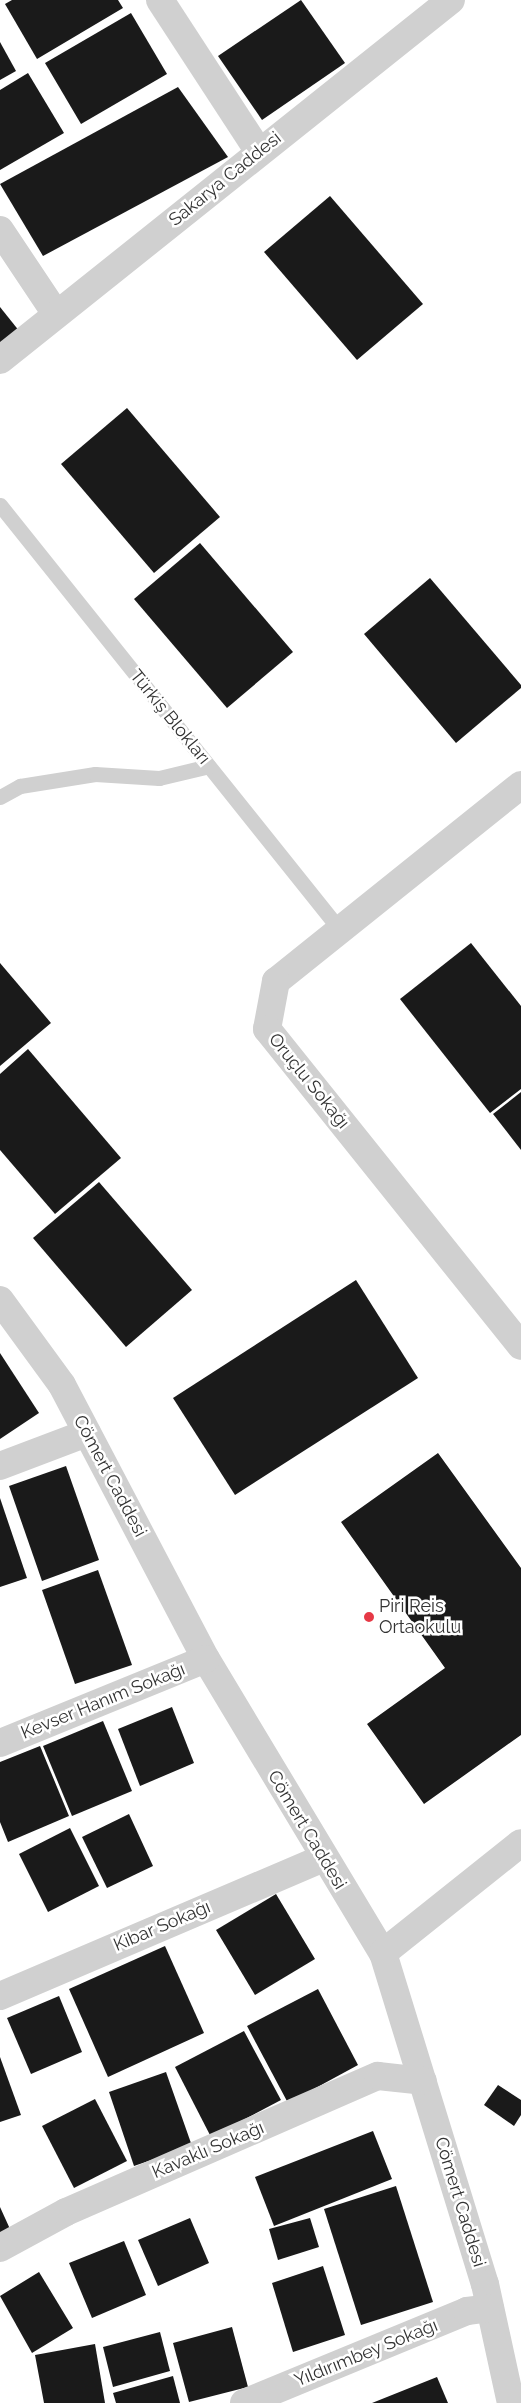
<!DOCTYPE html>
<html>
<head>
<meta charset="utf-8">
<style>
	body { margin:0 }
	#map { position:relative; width:521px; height:2403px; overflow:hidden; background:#fff; font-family:Raleway,sans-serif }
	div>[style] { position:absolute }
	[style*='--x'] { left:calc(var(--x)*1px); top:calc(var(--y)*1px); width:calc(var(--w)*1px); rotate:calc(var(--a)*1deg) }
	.building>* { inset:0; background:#1a1a1a }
	.service>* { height:15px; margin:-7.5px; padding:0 7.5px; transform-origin:7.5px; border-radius:7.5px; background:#d0d0d0 }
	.minor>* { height:28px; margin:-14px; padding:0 14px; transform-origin:14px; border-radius:14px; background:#d0d0d0 }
	.tertiary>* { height:28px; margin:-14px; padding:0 14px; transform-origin:14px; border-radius:14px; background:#d0d0d0 }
	.dots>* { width:14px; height:14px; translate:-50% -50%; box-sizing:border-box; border:2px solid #fff; border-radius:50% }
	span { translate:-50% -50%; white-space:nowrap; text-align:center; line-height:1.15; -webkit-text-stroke:5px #fff; paint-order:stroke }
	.street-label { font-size:18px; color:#333 }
	.poi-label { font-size:18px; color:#333 }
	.left { translate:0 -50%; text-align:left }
</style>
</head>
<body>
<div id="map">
	<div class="building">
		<i style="clip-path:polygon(12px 0,118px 0,123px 8px,37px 59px,5px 4px)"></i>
		<i style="clip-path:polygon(301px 0,345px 63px,262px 120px,218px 56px)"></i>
		<i style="clip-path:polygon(131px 13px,167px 74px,81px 124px,45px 63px)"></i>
		<i style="clip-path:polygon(0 42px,16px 71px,0 80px)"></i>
		<i style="clip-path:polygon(28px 73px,64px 133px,0 170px,0 90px)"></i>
		<i style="clip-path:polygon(178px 87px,228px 157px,43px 256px,0 184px)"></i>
		<i style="clip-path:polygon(330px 196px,423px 304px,357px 360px,264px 252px)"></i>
		<i style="clip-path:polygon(0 307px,24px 337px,0 355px)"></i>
		<i style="clip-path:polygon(127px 408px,220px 517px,154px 573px,61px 464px)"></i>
		<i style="clip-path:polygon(200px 543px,293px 652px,227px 708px,134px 599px)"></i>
		<i style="clip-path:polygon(430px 578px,521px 685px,521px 688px,456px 743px,364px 634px)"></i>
		<i style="clip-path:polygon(471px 943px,521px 1006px,521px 1089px,490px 1113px,400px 999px)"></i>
		<i style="clip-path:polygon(0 963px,51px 1023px,0 1066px)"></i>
		<i style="clip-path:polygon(28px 1049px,121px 1158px,55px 1214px,0 1150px,0 1074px)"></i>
		<i style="clip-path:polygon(521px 1092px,521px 1150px,493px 1114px)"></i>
		<i style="clip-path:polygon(99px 1182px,192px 1290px,126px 1347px,33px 1238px)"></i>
		<i style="clip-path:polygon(356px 1280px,418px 1378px,235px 1495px,173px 1398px)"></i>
		<i style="clip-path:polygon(0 1353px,39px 1413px,0 1439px)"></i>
		<i style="clip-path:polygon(438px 1453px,521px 1568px,521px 1735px,424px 1804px,367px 1724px,445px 1668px,341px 1522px)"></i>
		<i style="clip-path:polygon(66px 1466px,99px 1560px,42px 1581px,9px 1486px)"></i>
		<i style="clip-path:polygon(0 1498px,27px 1578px,0 1587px)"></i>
		<i style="clip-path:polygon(98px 1570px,132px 1665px,75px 1684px,42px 1590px)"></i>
		<i style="clip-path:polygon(172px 1707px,194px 1763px,140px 1786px,118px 1729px)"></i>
		<i style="clip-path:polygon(103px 1721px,132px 1791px,72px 1816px,43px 1746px)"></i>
		<i style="clip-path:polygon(40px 1746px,69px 1816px,8px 1842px,0 1822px,0 1762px)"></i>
		<i style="clip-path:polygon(129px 1814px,153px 1866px,107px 1888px,82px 1837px)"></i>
		<i style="clip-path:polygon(70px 1828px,99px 1886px,48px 1912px,19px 1854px)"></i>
		<i style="clip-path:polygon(276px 1894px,315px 1959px,255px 1995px,216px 1930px)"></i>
		<i style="clip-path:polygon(165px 1946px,204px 2033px,108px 2077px,69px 1989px)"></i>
		<i style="clip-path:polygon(318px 1989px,358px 2065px,288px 2103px,247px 2026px)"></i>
		<i style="clip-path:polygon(59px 1996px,82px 2052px,31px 2074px,7px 2018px)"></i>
		<i style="clip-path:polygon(244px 2031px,281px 2100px,211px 2137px,175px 2067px)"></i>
		<i style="clip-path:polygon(0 2057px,21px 2115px,0 2122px)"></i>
		<i style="clip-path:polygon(166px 2072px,192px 2146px,134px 2166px,109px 2092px)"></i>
		<i style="clip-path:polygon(498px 2085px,521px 2100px,521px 2115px,514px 2126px,484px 2105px)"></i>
		<i style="clip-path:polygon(95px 2099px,127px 2161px,74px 2188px,42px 2126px)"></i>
		<i style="clip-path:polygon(373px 2131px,392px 2179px,274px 2226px,255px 2177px)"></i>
		<i style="clip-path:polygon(396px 2186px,433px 2302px,361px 2325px,324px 2209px)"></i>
		<i style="clip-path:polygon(0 2207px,10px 2229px,0 2234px)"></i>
		<i style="clip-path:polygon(190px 2218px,209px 2263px,158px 2286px,138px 2240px)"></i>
		<i style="clip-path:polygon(310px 2218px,319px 2247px,278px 2260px,269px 2229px)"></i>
		<i style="clip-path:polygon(124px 2241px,146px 2295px,92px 2318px,69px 2263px)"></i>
		<i style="clip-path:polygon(323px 2266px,345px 2335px,293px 2352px,272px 2283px)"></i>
		<i style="clip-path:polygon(39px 2272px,73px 2328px,32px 2353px,0 2296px)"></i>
		<i style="clip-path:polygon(232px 2327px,248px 2387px,189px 2402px,173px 2343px)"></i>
		<i style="clip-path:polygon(160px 2332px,170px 2371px,113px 2387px,103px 2347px)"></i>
		<i style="clip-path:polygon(95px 2344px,105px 2403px,44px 2403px,35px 2355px)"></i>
		<i style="clip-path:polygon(173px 2376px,180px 2403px,116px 2403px,113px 2393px)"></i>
		<i style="clip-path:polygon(437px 2377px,448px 2403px,372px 2403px)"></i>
	</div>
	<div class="service">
		<i style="--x:0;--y:505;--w:544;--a:51.34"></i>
		<i style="--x:0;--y:797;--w:23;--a:-29"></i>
		<i style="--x:20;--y:786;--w:76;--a:-9.1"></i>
		<i style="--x:95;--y:774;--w:64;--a:3.6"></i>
		<i style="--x:159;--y:778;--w:51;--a:-13.5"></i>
	</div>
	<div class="minor">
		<i style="--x:160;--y:0;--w:181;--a:56.9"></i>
		<i style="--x:0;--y:230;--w:101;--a:56.3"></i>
		<i style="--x:521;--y:785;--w:314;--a:141.3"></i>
		<i style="--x:276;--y:981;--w:49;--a:100.6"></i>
		<i style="--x:267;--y:1029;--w:406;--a:51.3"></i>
		<i style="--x:0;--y:1300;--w:105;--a:53.9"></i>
		<i style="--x:62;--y:1385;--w:310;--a:62.3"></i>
		<i style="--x:206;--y:1659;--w:343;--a:59"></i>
		<i style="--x:383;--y:1953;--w:346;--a:72.9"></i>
		<i style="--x:485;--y:2284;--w:122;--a:77.7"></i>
		<i style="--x:0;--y:1466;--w:93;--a:-20.8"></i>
		<i style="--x:0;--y:1743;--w:222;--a:-22.2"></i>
		<i style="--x:383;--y:1953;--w:176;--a:-38.6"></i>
		<i style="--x:0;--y:1996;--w:352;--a:-23.1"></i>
		<i style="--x:0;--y:2248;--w:75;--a:-28.6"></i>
		<i style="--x:66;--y:2212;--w:340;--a:-23.6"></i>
		<i style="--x:378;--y:2076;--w:45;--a:6.3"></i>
		<i style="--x:244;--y:2403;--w:241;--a:-22.4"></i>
		<i style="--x:467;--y:2311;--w:23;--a:-7"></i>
	</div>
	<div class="tertiary">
		<i style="--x:0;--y:360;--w:577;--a:-38.6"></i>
	</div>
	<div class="dots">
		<i style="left:369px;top:1617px;background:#e63946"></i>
	</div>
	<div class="street-label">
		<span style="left:225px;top:179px;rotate:-39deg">Sakarya Caddesi</span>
		<span style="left:170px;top:717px;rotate:51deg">Türkiş Blokları</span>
		<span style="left:309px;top:1081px;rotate:51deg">Oruçlu Sokağı</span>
		<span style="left:110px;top:1476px;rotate:62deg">Cömert Caddesi</span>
		<span style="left:103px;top:1701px;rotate:-22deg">Kevser Hanım Sokağı</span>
		<span style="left:307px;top:1830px;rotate:59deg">Cömert Caddesi</span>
		<span style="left:162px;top:1926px;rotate:-23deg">Kibar Sokağı</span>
		<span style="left:208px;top:2150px;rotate:-23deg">Kavaklı Sokağı</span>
		<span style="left:460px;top:2202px;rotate:73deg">Cömert Caddesi</span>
		<span style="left:366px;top:2353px;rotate:-22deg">Yıldırımbey Sokağı</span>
	</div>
	<div class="poi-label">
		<span class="left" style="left:379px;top:1617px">Piri Reis<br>Ortaokulu</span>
	</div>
</div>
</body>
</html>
